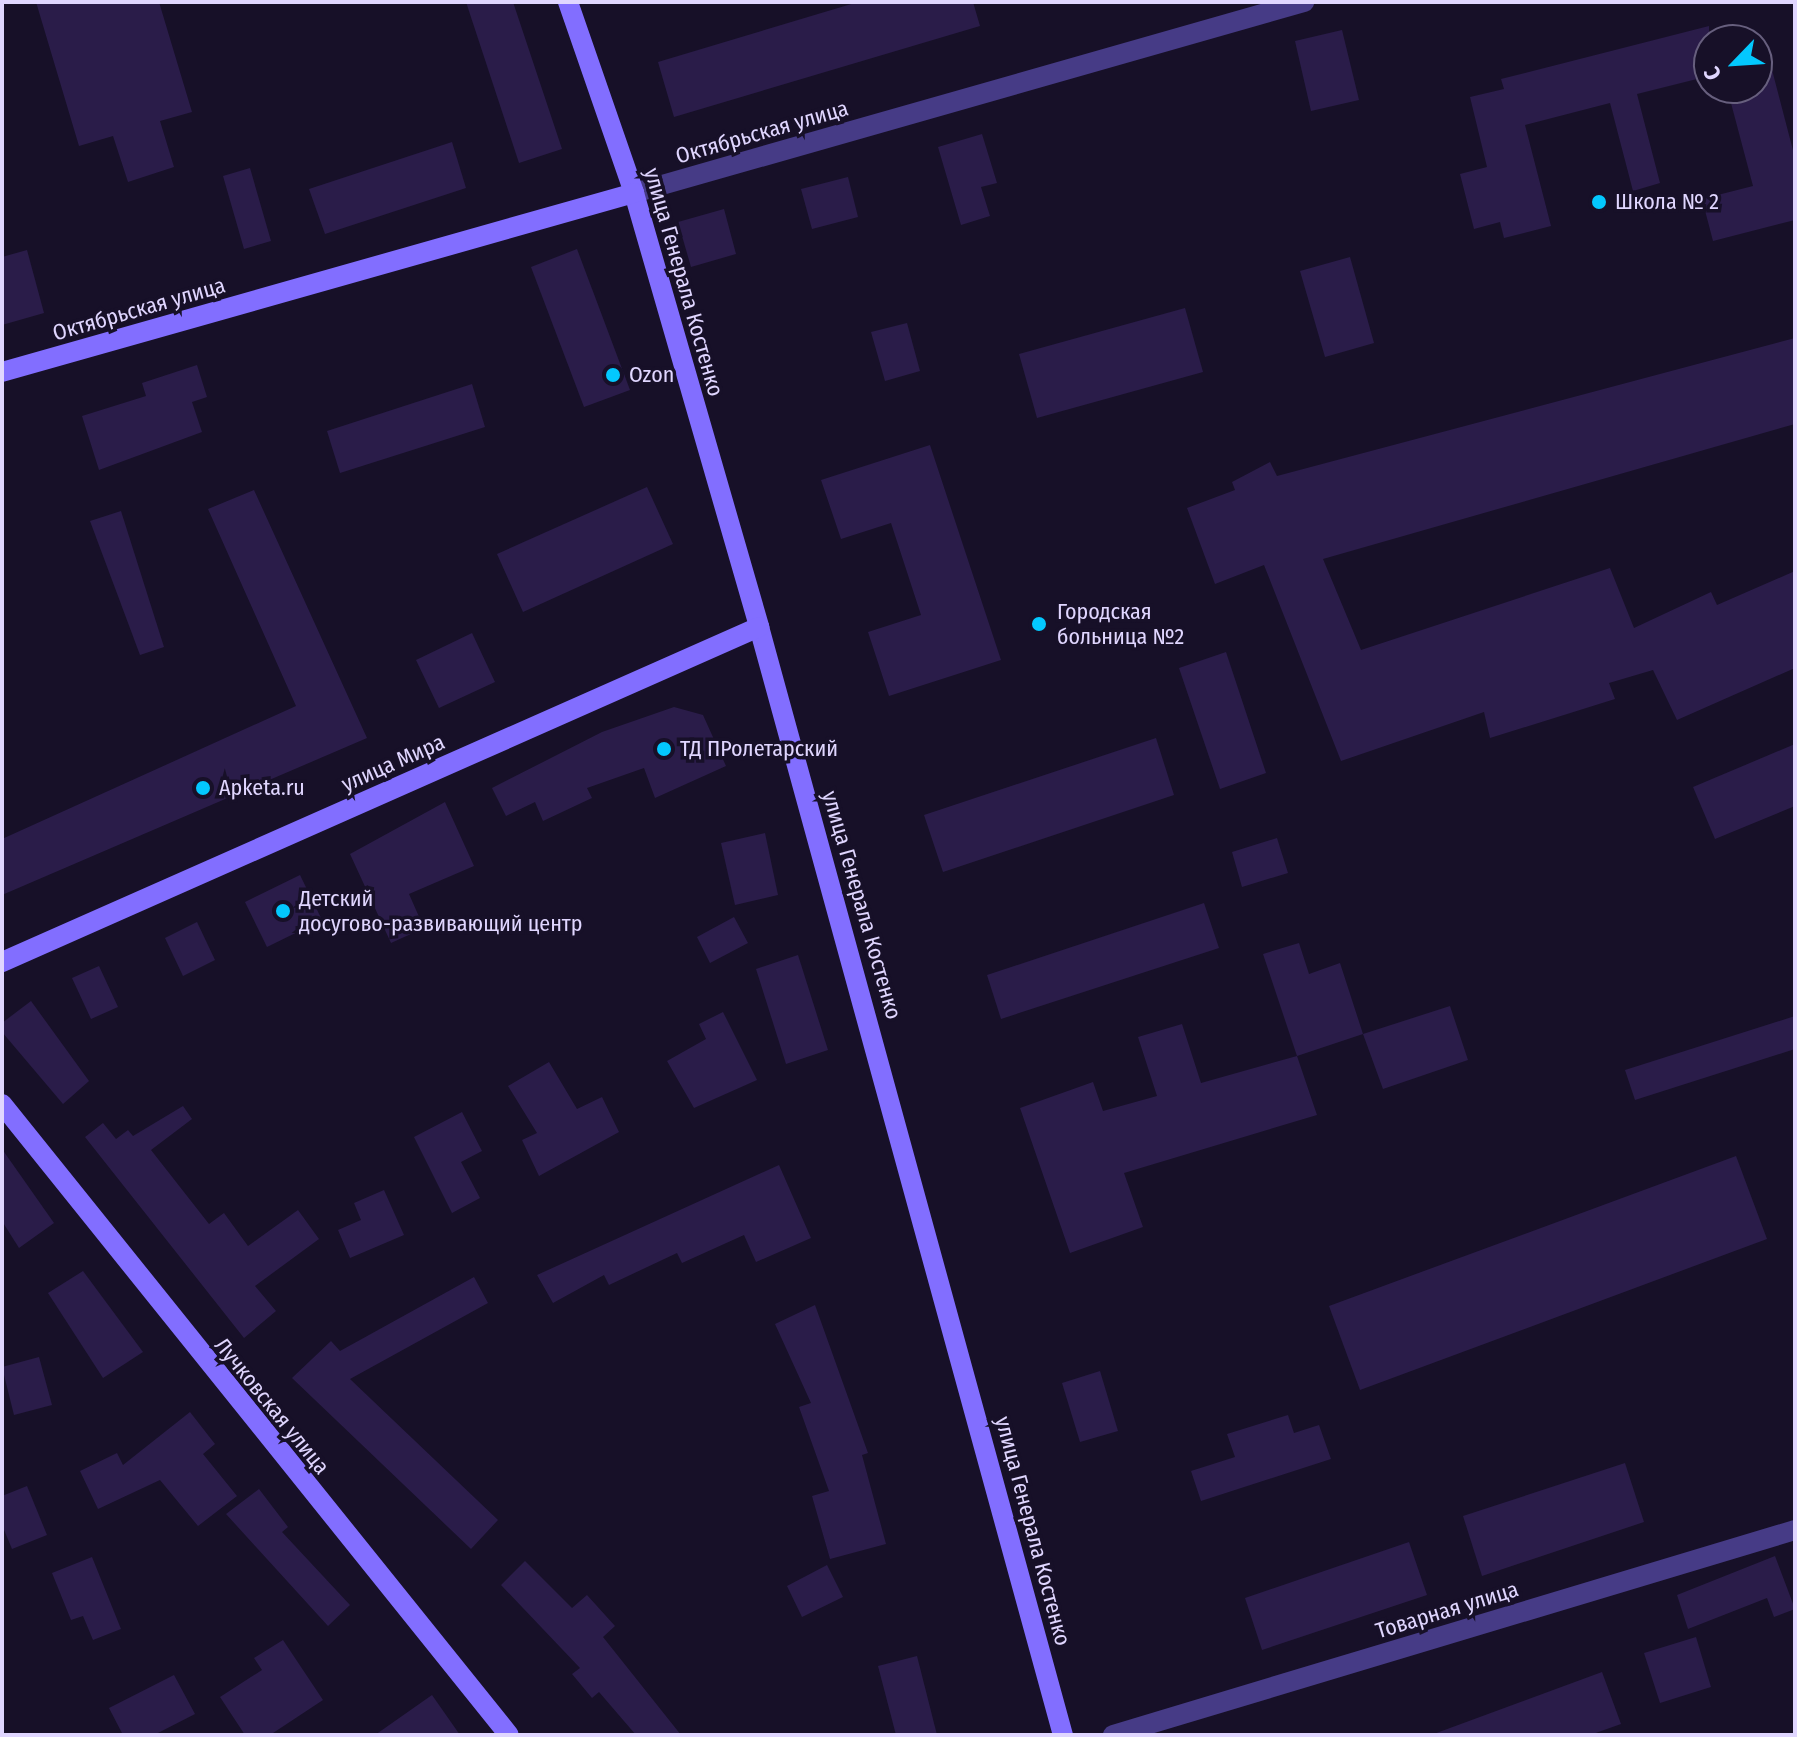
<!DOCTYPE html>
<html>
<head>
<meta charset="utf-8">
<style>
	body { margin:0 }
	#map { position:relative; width:1797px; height:1737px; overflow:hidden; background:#171028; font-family:"Fira Sans Condensed",sans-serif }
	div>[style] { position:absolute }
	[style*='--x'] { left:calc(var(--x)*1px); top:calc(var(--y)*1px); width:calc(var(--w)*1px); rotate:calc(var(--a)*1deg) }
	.building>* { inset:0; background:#2a1c49 }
	.street>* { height:20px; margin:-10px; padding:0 10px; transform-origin:10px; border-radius:10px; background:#463b86 }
	.secondary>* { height:20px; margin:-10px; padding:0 10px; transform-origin:10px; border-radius:10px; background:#826eff }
	.dots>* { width:22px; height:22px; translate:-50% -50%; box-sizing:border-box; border:4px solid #171028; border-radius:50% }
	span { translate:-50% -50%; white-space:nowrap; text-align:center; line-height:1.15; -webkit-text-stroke:7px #171028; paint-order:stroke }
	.street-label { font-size:22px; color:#e0d6ff }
	.poi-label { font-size:22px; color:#e0d6ff }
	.left { translate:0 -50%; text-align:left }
	.frame { position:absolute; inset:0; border:4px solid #e0d6ff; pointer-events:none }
	.north { position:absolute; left:1693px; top:24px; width:80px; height:80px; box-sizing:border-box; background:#171028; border:2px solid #675f7e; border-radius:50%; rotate:245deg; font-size:22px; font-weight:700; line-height:32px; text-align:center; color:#e0d6ff }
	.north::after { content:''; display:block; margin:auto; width:28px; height:36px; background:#03c8fe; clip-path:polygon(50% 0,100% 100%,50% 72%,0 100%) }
</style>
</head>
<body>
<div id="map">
	<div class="building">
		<i style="clip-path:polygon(36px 2px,159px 2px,192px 112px,160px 121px,174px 167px,128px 182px,113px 136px,79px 146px)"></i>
		<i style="clip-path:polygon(466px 2px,513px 2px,562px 149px,519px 163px)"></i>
		<i style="clip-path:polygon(858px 2px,973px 2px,980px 26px,674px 117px,658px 62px)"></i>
		<i style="clip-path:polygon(1709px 26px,1709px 76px,1637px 94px,1660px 183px,1633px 191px,1610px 103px,1525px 125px,1551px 226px,1504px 238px,1500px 222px,1474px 229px,1460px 174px,1487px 167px,1470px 97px,1504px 89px,1501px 79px)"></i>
		<i style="clip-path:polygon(1342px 30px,1359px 100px,1311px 111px,1295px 41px)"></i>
		<i style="clip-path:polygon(1765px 43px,1795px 158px,1795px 220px,1713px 241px,1702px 199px,1753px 186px,1727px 88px,1757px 88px,1757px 44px)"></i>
		<i style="clip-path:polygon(982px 134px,997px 183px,981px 187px,990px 216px,961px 225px,938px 147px)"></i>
		<i style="clip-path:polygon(452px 142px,466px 188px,325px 234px,309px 189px)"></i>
		<i style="clip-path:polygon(250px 168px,271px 241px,244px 249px,223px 176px)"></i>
		<i style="clip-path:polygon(848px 177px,858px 217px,812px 229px,801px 189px)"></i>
		<i style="clip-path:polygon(724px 209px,736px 254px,691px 267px,678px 222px)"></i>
		<i style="clip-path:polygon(577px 249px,630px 390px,584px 407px,531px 267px)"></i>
		<i style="clip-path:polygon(27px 250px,44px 313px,2px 325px,2px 257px)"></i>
		<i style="clip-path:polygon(1350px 257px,1374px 343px,1325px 357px,1300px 271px)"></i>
		<i style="clip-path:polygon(1185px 308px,1203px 372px,1037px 418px,1019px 354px)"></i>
		<i style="clip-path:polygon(907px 323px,920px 371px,885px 381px,871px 332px)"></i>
		<i style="clip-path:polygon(1795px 338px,1795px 424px,1323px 559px,1361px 650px,1610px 568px,1634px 628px,1711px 592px,1717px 605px,1795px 571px,1795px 668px,1677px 720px,1653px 670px,1609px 683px,1615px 699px,1490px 738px,1484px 712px,1341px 761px,1264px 565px,1215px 584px,1187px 508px,1235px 490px,1232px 482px,1270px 462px,1277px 476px)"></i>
		<i style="clip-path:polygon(197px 365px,207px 397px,192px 402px,202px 432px,99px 470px,82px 416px,146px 396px,142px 383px)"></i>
		<i style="clip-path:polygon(472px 384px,485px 427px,340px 473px,327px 431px)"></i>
		<i style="clip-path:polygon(930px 445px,1001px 660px,889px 696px,868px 632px,921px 615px,891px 523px,841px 539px,821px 480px)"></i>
		<i style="clip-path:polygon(647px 487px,673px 544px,523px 612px,497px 554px)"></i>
		<i style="clip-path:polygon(254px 490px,367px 738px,2px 895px,2px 839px,296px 706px,208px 509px)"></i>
		<i style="clip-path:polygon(121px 511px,164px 647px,140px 655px,90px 521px)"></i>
		<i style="clip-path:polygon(472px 633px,495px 682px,439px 708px,416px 660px)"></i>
		<i style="clip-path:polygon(1226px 652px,1266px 773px,1220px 789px,1179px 668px)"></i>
		<i style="clip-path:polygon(674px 707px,703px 715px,726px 766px,655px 798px,644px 768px,587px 788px,592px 798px,543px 821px,535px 802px,506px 816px,492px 788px,602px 732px)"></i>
		<i style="clip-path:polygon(1156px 738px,1174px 795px,943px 872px,924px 815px)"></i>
		<i style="clip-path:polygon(1795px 744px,1795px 806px,1715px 839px,1693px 787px)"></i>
		<i style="clip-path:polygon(445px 802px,474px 866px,409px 894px,424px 928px,391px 943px,350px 854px)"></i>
		<i style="clip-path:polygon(765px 833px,778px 895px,735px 905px,721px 843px)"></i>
		<i style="clip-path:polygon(1277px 838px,1288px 873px,1242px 887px,1232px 852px)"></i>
		<i style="clip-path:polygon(300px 875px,322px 920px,267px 947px,245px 902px)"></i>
		<i style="clip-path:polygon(1204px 903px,1219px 948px,1001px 1019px,987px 975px)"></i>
		<i style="clip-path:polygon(734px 917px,748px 943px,710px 963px,697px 937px)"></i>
		<i style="clip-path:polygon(197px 922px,215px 960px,183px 976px,165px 938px)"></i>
		<i style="clip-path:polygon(1299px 943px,1309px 974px,1340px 963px,1363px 1034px,1297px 1056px,1263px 954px)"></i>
		<i style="clip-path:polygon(798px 955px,828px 1050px,786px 1064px,756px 969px)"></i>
		<i style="clip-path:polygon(99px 966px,118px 1007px,91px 1019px,72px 978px)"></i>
		<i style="clip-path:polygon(31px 1001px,89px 1081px,63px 1104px,2px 1032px,2px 1023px)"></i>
		<i style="clip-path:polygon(1450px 1006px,1468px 1060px,1383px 1089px,1363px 1034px)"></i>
		<i style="clip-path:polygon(723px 1012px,757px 1080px,694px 1108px,667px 1061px,706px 1039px,699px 1024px)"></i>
		<i style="clip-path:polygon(1795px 1016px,1795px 1049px,1635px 1100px,1625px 1070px)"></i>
		<i style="clip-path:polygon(1182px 1024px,1201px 1083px,1297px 1056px,1317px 1115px,1124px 1173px,1143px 1227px,1070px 1253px,1020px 1108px,1093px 1082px,1103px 1111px,1157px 1096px,1138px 1037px)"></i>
		<i style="clip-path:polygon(549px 1062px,577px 1109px,602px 1097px,619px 1132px,539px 1176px,522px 1140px,537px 1133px,508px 1086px)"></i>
		<i style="clip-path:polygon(183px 1106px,192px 1119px,151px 1150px,209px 1224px,224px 1213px,248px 1246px,298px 1210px,319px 1239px,255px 1286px,276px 1311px,244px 1338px,85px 1137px,103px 1123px,116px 1139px,128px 1130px,133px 1136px)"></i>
		<i style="clip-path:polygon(462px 1112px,482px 1151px,461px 1162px,480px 1198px,452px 1213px,414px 1137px)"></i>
		<i style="clip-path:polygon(2px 1149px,54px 1223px,19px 1248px,2px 1221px)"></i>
		<i style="clip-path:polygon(1736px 1156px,1767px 1239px,1360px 1390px,1329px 1306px)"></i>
		<i style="clip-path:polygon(779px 1165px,811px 1238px,756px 1262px,744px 1235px,682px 1263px,677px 1253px,609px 1285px,604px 1275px,553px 1303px,537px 1275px)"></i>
		<i style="clip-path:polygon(384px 1190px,404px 1235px,350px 1258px,338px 1230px,361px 1220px,354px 1203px)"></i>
		<i style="clip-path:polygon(83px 1271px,143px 1352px,103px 1378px,48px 1293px)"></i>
		<i style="clip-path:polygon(474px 1277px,488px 1303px,350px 1379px,498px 1520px,471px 1549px,292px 1378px,331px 1341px,340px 1351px)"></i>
		<i style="clip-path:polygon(815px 1305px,868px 1453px,862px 1455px,886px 1544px,830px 1559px,812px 1496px,829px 1491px,799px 1407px,811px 1403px,775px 1324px)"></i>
		<i style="clip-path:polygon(39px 1357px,52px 1405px,14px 1415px,2px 1367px)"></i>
		<i style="clip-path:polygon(1100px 1371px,1118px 1431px,1080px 1442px,1062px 1383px)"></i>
		<i style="clip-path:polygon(190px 1412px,215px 1444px,203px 1454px,237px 1496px,198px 1526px,160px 1480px,98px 1509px,80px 1471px,117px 1453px,123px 1465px)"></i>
		<i style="clip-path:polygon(1288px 1415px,1294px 1433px,1319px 1425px,1331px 1459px,1201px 1501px,1191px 1471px,1235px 1457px,1227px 1434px)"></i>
		<i style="clip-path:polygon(1625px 1463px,1644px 1522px,1482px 1576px,1463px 1516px)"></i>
		<i style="clip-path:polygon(27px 1486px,47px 1535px,12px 1549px,2px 1525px,2px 1496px)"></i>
		<i style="clip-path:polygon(259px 1489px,288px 1527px,282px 1532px,350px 1605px,328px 1626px,226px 1514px)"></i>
		<i style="clip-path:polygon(1409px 1542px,1427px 1595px,1262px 1650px,1245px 1598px)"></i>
		<i style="clip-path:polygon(1775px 1556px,1795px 1609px,1774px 1617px,1767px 1598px,1688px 1629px,1677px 1595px)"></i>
		<i style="clip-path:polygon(92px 1557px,121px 1629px,93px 1640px,83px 1616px,71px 1620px,52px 1573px)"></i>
		<i style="clip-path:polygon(525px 1561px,572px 1608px,587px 1595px,615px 1626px,603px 1637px,681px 1735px,636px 1735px,599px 1692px,592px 1698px,572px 1674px,580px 1668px,501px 1585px)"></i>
		<i style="clip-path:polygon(827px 1565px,843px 1597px,802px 1617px,787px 1586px)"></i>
		<i style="clip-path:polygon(1696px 1637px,1711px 1687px,1660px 1703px,1644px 1653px)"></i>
		<i style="clip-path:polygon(283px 1640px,323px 1700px,270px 1735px,245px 1735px,220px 1697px,262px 1670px,254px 1658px)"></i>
		<i style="clip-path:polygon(917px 1656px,937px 1735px,896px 1735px,878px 1666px)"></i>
		<i style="clip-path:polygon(1602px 1672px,1621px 1724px,1590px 1735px,1431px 1735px)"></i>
		<i style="clip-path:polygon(174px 1675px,195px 1714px,154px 1735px,123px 1735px,109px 1708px)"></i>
		<i style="clip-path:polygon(432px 1695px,460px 1735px,375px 1735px)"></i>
	</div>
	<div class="street">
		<i style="--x:634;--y:193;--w:697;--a:-15.91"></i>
		<i style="--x:1113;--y:1735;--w:712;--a:-16.73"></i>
	</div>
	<div class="secondary">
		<i style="--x:568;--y:2;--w:202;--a:70.9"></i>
		<i style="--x:634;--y:193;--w:452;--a:73.9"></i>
		<i style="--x:759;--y:627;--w:1149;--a:74.66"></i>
		<i style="--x:2;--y:372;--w:657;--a:-15.81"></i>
		<i style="--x:2;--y:962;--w:828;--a:-23.87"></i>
		<i style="--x:2;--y:1104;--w:809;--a:51.22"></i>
	</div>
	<div class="dots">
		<i style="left:1599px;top:202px;background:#03c8fe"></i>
		<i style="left:613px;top:375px;background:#03c8fe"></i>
		<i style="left:1039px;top:624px;background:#03c8fe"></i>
		<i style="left:664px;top:749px;background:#03c8fe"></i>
		<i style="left:203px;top:788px;background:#03c8fe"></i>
		<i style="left:283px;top:911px;background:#03c8fe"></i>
	</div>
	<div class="street-label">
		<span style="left:762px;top:132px;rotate:-16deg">Октябрьская улица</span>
		<span style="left:684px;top:282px;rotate:74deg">улица Генерала Костенко</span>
		<span style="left:139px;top:309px;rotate:-16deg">Октябрьская улица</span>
		<span style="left:393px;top:763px;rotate:-24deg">улица Мира</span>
		<span style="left:862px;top:905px;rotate:74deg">улица Генерала Костенко</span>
		<span style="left:272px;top:1406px;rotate:51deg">Лучковская улица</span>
		<span style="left:1033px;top:1531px;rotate:75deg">улица Генерала Костенко</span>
		<span style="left:1447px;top:1610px;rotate:-17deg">Товарная улица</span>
	</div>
	<div class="poi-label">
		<span class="left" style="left:1615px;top:202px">Школа № 2</span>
		<span class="left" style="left:629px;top:375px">Ozon</span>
		<span class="left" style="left:1057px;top:624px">Городская<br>больница №2</span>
		<span class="left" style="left:680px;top:749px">ТД ПРолетарский</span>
		<span class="left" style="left:219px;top:788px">Apketa.ru</span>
		<span class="left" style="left:299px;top:911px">Детский<br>досугово-развивающий центр</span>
	</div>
	<div class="frame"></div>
	<div class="north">С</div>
</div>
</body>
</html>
